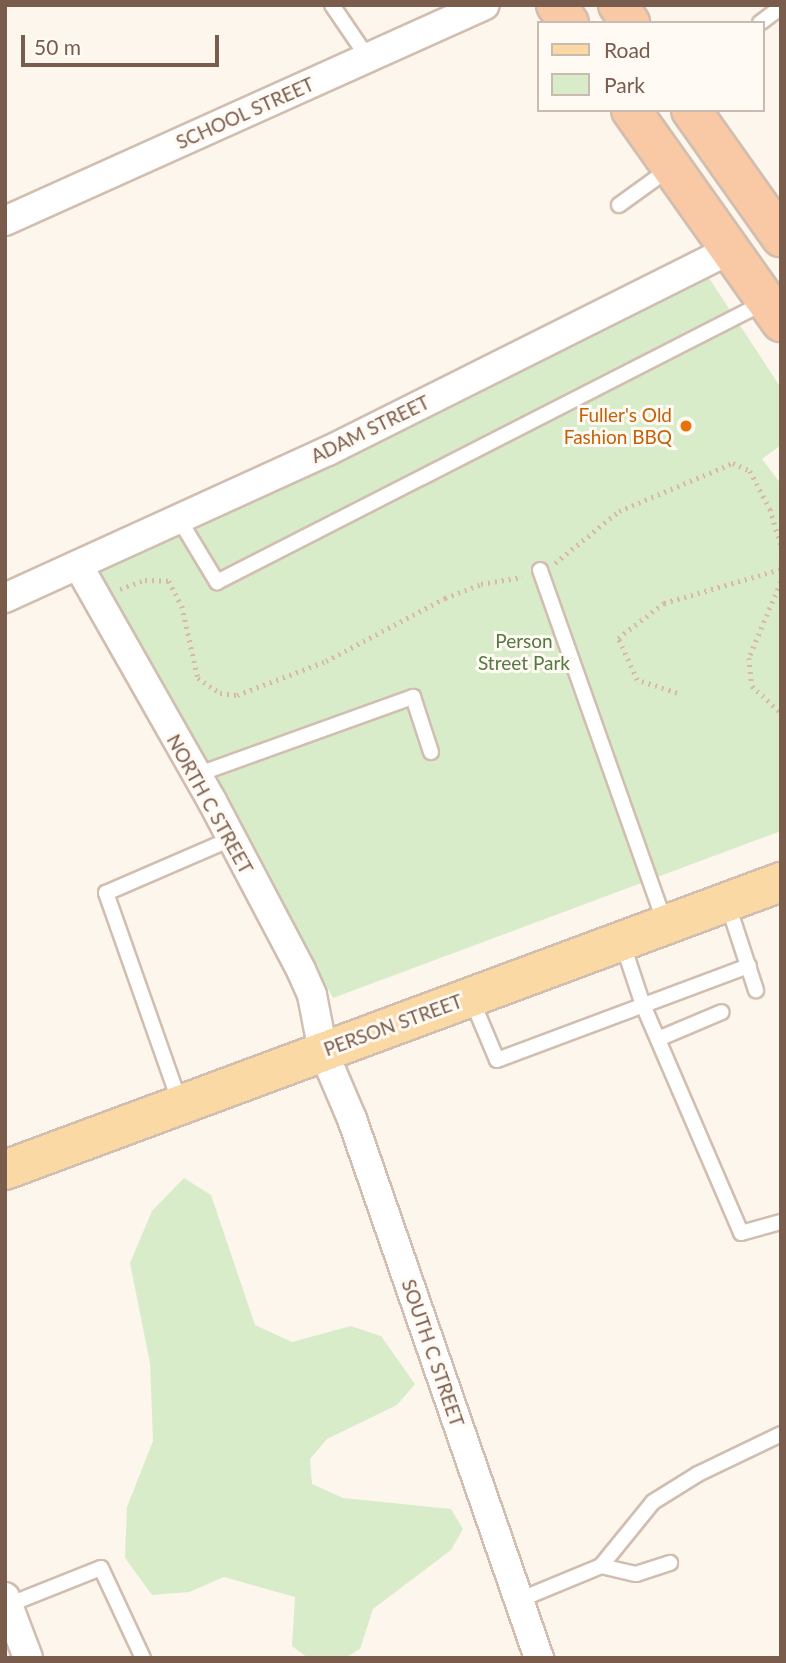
<!DOCTYPE html>
<html>
<head>
<meta charset="utf-8">
<style>
	body { margin:0 }
	#map { position:relative; width:786px; height:1663px; overflow:hidden; background:#fdf6ec; font-family:Lato,sans-serif }
	div>[style] { position:absolute }
	[style*='--x'] { left:calc(var(--x)*1px); top:calc(var(--y)*1px); width:calc(var(--w)*1px); rotate:calc(var(--a)*1deg) }
	.green>* { inset:0; background:#d8ecc9 }
	.path>* { height:4.5px; margin-top:-2.25px; transform-origin:0; background:repeating-linear-gradient(90deg,#d9b8a5 0 2px,transparent 0 7px) }
	.roads { filter:drop-shadow(2px 0 #d1beb0) drop-shadow(-2px 0 #d1beb0) drop-shadow(0 2px #d1beb0) drop-shadow(0 -2px #d1beb0) }
	.service>* { height:14px; margin:-7px; padding:0 7px; transform-origin:7px; border-radius:7px; background:#fff }
	.minor>* { height:28px; margin:-14px; padding:0 14px; transform-origin:14px; border-radius:14px; background:#fff }
	.primary>* { height:38px; margin:-19px; padding:0 19px; transform-origin:19px; border-radius:19px; background:#fbd9a5 }
	.trunk>* { height:38px; margin:-19px; padding:0 19px; transform-origin:19px; border-radius:19px; background:#f9c8a4 }
	.dots>* { width:19px; height:19px; translate:-50% -50%; box-sizing:border-box; border:4px solid #fffaf3; border-radius:50% }
	span { translate:-50% -50%; white-space:nowrap; text-align:center; line-height:1.15; -webkit-text-stroke:6px #fffaf3; paint-order:stroke }
	.street-label { font-size:19px; color:#7a5c4d }
	.food-label { font-size:19px; color:#c56008 }
	.right { translate:-100% -50%; text-align:right }
	.park-label { font-size:19px; color:#537a41 }
	.frame { position:absolute; inset:0; border:7px solid #7a5c4d; pointer-events:none }
	.legend { position:absolute; left:537px; top:21px; width:228px; height:91px; box-sizing:border-box; background:#fffaf3; border:2px solid #cabbb1; margin:0; padding:9px 12px; list-style:none; font-size:21px; color:#7a5c4d }
	.legend li { display:flex; align-items:center; gap:14px; height:35px }
	.legend b { width:35px; border:2px solid #cabbb1 }
	.scale { position:absolute; left:21px; top:35px; width:198px; height:32px; box-sizing:border-box; border:4px solid #7a5c4d; border-top:0; padding-left:9px; font-size:21px; line-height:24px; white-space:nowrap; color:#7a5c4d; -webkit-text-stroke:5px #fffaf3; paint-order:stroke }
</style>
</head>
<body>
<div id="map">
	<div class="green">
		<i style="clip-path:polygon(709px 278px,781px 388px,781px 445px,762px 459px,781px 484px,781px 831px,333px 998px,92px 575px)"></i>
		<i style="clip-path:polygon(184px 1178px,211px 1195px,255px 1325px,292px 1342px,351px 1326px,381px 1336px,415px 1384px,397px 1405px,327px 1439px,310px 1459px,312px 1484px,343px 1498px,451px 1509px,463px 1529px,451px 1550px,373px 1609px,360px 1649px,345px 1658px,308px 1658px,292px 1646px,295px 1597px,224px 1577px,189px 1592px,152px 1595px,125px 1558px,127px 1507px,153px 1441px,150px 1363px,130px 1263px,152px 1211px)"></i>
	</div>
	<div class="path">
		<i style="--x:555;--y:563;--w:82;--a:-39.1"></i>
		<i style="--x:619;--y:511;--w:124;--a:-22.8"></i>
		<i style="--x:733;--y:463;--w:19;--a:25"></i>
		<i style="--x:750;--y:471;--w:43;--a:62.2"></i>
		<i style="--x:770;--y:509;--w:37;--a:73"></i>
		<i style="--x:781;--y:582;--w:82;--a:112.8"></i>
		<i style="--x:749;--y:658;--w:28;--a:84"></i>
		<i style="--x:752;--y:686;--w:40;--a:43"></i>
		<i style="--x:120;--y:589;--w:27;--a:-20"></i>
		<i style="--x:145;--y:580;--w:24;--a:2"></i>
		<i style="--x:169;--y:581;--w:28;--a:63"></i>
		<i style="--x:182;--y:606;--w:74;--a:77.5"></i>
		<i style="--x:198;--y:678;--w:27;--a:34"></i>
		<i style="--x:220;--y:693;--w:17;--a:7"></i>
		<i style="--x:237;--y:695;--w:95;--a:-20.9"></i>
		<i style="--x:326;--y:661;--w:135;--a:-27.9"></i>
		<i style="--x:445;--y:598;--w:39;--a:-21"></i>
		<i style="--x:481;--y:584;--w:42;--a:-9.7"></i>
		<i style="--x:677;--y:693;--w:42;--a:-162"></i>
		<i style="--x:637;--y:680;--w:46;--a:-114.3"></i>
		<i style="--x:618;--y:638;--w:58;--a:-37.3"></i>
		<i style="--x:664;--y:603;--w:122;--a:-16.2"></i>
	</div>
	<div class="roads">
		<div class="service">
			<i style="--x:332;--y:5;--w:64;--a:55.8"></i>
			<i style="--x:760;--y:23;--w:26;--a:-37"></i>
			<i style="--x:619;--y:205;--w:62;--a:-35.8"></i>
			<i style="--x:179;--y:519;--w:74;--a:58.9"></i>
			<i style="--x:217;--y:582;--w:615;--a:-27.06"></i>
			<i style="--x:540;--y:570;--w:374;--a:70.5"></i>
			<i style="--x:196;--y:775;--w:231;--a:-19.8"></i>
			<i style="--x:413;--y:697;--w:58;--a:71.9"></i>
			<i style="--x:727;--y:902;--w:93;--a:71.8"></i>
			<i style="--x:622;--y:942;--w:66;--a:71.6"></i>
			<i style="--x:643;--y:1005;--w:248;--a:66.7"></i>
			<i style="--x:741;--y:1233;--w:41;--a:-15.4"></i>
			<i style="--x:471;--y:998;--w:67;--a:67.2"></i>
			<i style="--x:497;--y:1060;--w:269;--a:-20.5"></i>
			<i style="--x:658;--y:1039;--w:69;--a:-22.9"></i>
			<i style="--x:180;--y:1103;--w:223;--a:-109.4"></i>
			<i style="--x:106;--y:893;--w:136;--a:-23.4"></i>
			<i style="--x:601;--y:1566;--w:36;--a:13"></i>
			<i style="--x:636;--y:1574;--w:36;--a:-18"></i>
			<i style="--x:519;--y:1600;--w:89;--a:-22.5"></i>
			<i style="--x:601;--y:1566;--w:82;--a:-50.9"></i>
			<i style="--x:653;--y:1502;--w:53;--a:-31.9"></i>
			<i style="--x:698;--y:1474;--w:92;--a:-25.7"></i>
			<i style="--x:8;--y:1605;--w:100;--a:-21.7"></i>
			<i style="--x:101;--y:1568;--w:99;--a:65"></i>
		</div>
		<div class="minor">
			<i style="--x:5;--y:221;--w:526;--a:-24.23"></i>
			<i style="--x:78;--y:565;--w:271;--a:60.4"></i>
			<i style="--x:212;--y:801;--w:191;--a:62.2"></i>
			<i style="--x:301;--y:970;--w:27;--a:66"></i>
			<i style="--x:312;--y:995;--w:57;--a:78.9"></i>
			<i style="--x:323;--y:1051;--w:74;--a:66.9"></i>
			<i style="--x:352;--y:1119;--w:571;--a:70.87"></i>
			<i style="--x:5;--y:598;--w:355;--a:-24.5"></i>
			<i style="--x:328;--y:451;--w:449;--a:-26.6"></i>
			<i style="--x:5;--y:1597;--w:65;--a:69.3"></i>
		</div>
		<div class="primary">
			<i style="--x:5;--y:1170;--w:828;--a:-20.36"></i>
		</div>
		<div class="trunk">
			<i style="--x:556;--y:5;--w:22;--a:54"></i>
			<i style="--x:618;--y:5;--w:22;--a:56"></i>
			<i style="--x:631;--y:110;--w:260;--a:54.7"></i>
			<i style="--x:691;--y:110;--w:156;--a:54.7"></i>
		</div>
	</div>
	<div class="dots">
		<i style="left:686px;top:426px;background:#e8710a"></i>
	</div>
	<div class="street-label">
		<span style="left:245px;top:113px;rotate:-24deg">SCHOOL STREET</span>
		<span style="left:370px;top:429px;rotate:-26deg">ADAM STREET</span>
		<span style="left:210px;top:804px;rotate:61deg">NORTH C STREET</span>
		<span style="left:393px;top:1025px;rotate:-20deg">PERSON STREET</span>
		<span style="left:433px;top:1353px;rotate:71deg">SOUTH C STREET</span>
	</div>
	<div class="food-label">
		<span class="right" style="left:672px;top:426px">Fuller's Old<br>Fashion BBQ</span>
	</div>
	<div class="park-label">
		<span style="left:524px;top:652px">Person<br>Street Park</span>
	</div>
	<div class="frame"></div>
	<ul class="legend">
	<li><b style="height:9px;background:#fbd9a5"></b>Road</li>
	<li><b style="height:19px;background:#d8ecc9"></b>Park</li>
	</ul>
	<div class="scale">50 m</div>
</div>
</body>
</html>
